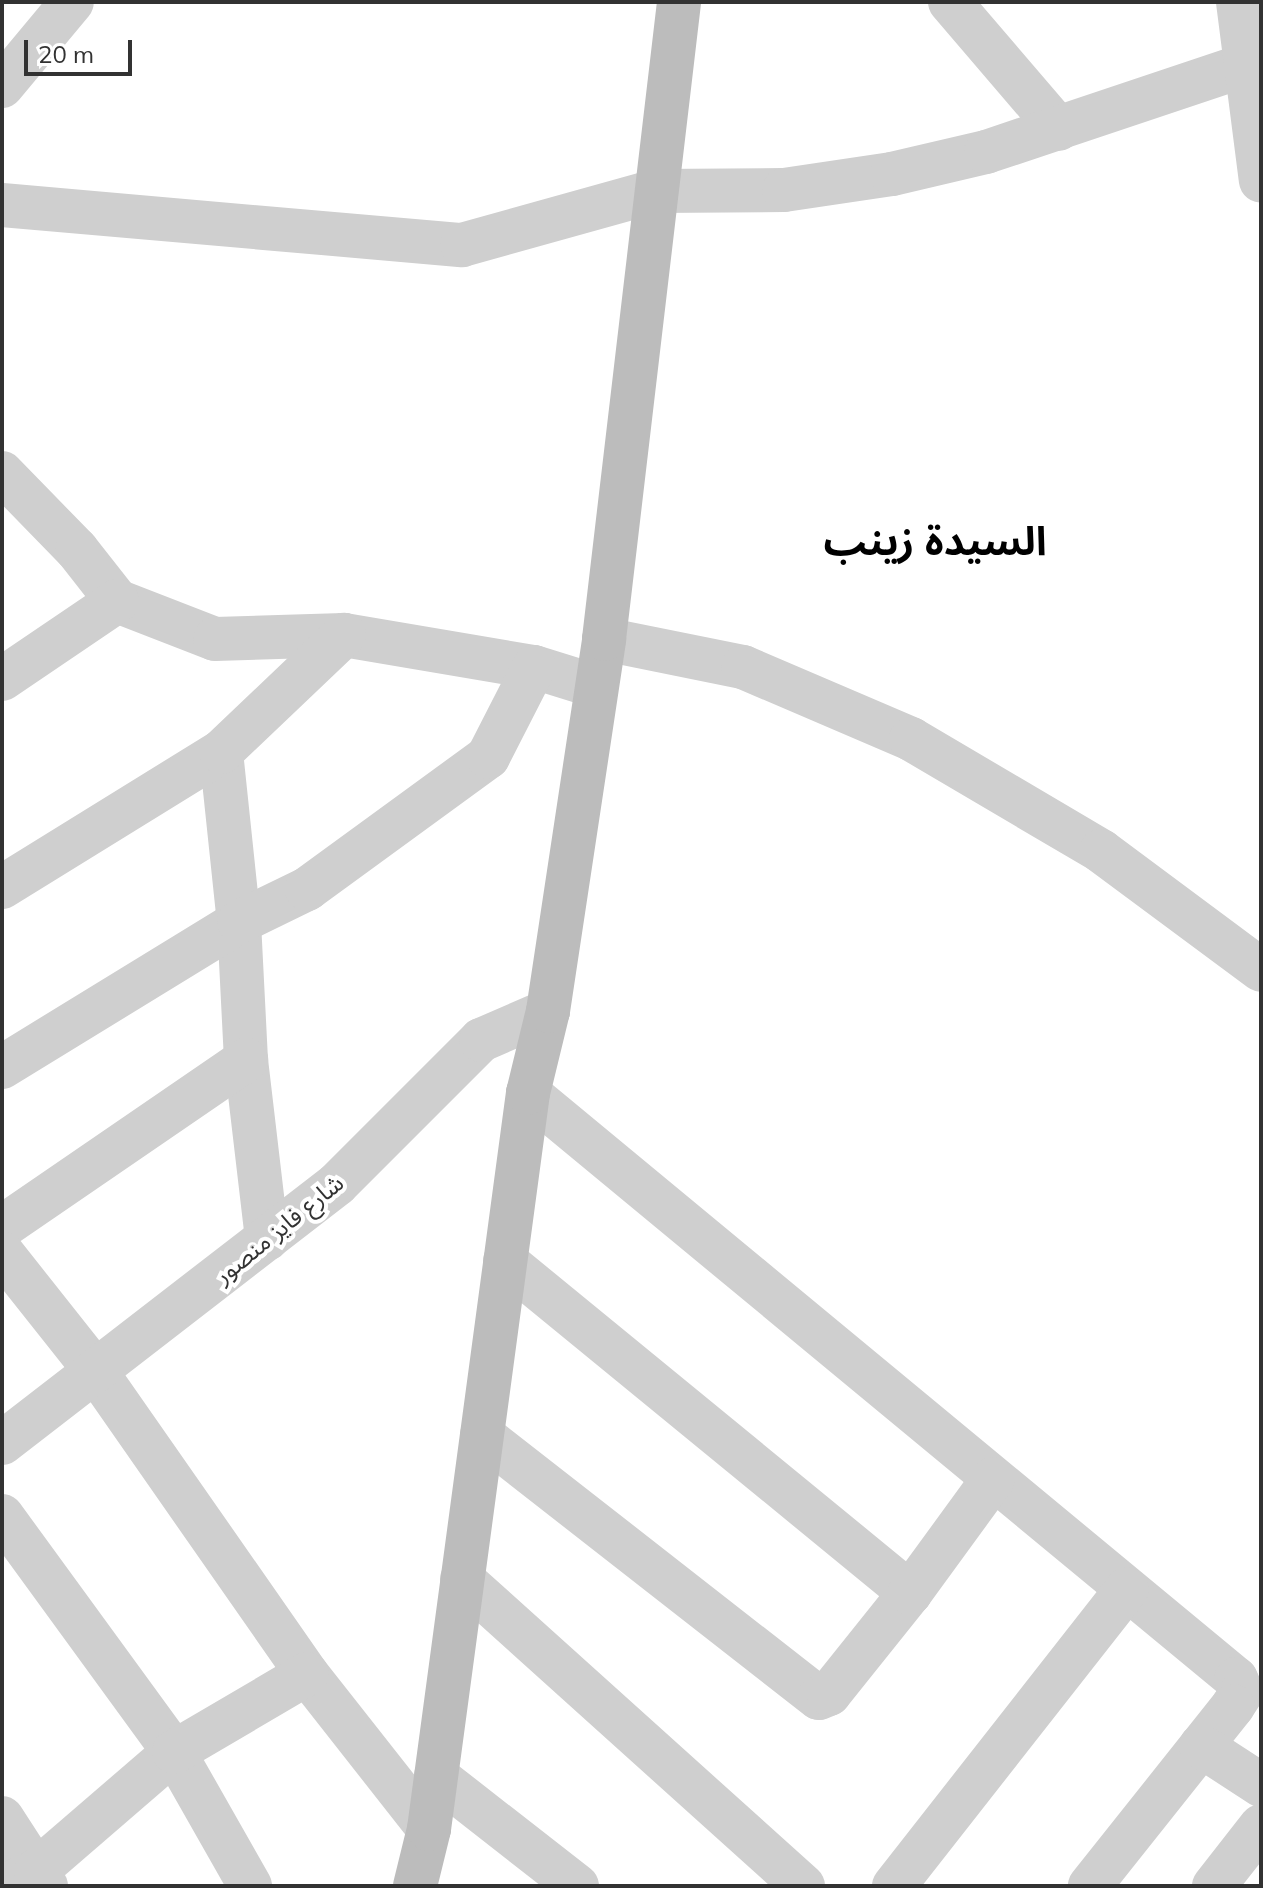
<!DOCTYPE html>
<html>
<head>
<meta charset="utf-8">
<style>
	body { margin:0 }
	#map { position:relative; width:1263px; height:1888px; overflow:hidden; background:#fff; font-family:Mulish,"Noto Sans Arabic",sans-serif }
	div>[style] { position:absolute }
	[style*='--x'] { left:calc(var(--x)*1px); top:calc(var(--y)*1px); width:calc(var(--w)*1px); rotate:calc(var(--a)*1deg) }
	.minor>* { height:44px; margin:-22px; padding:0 22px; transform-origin:22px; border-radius:22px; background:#cfcfcf }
	.tertiary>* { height:44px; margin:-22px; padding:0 22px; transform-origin:22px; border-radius:22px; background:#cfcfcf }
	.secondary>* { height:44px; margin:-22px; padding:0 22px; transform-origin:22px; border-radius:22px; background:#bcbcbc }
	span { translate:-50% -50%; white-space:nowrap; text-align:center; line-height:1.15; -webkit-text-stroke:8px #fff; paint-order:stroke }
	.street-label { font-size:24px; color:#323232 }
	.town-label { font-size:40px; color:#000; font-weight:700 }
	.frame { position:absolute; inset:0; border:4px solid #323232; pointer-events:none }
	.scale { position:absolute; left:24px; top:40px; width:108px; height:36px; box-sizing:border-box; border:4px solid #323232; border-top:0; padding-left:10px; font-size:24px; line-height:28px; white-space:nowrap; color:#323232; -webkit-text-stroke:6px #fff; paint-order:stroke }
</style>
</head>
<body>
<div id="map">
	<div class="minor">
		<i style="--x:950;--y:2;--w:167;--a:49.4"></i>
		<i style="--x:2;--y:86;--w:109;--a:-50.2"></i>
		<i style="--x:2;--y:205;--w:462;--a:5"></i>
		<i style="--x:462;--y:245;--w:201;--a:-15.6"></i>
		<i style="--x:656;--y:191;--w:128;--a:-0.4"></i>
		<i style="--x:784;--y:190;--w:109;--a:-8.4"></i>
		<i style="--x:892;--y:174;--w:97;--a:-13.2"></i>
		<i style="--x:986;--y:152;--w:290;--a:-18.5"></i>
		<i style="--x:2;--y:473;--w:107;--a:45.8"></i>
		<i style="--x:77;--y:550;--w:65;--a:51.9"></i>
		<i style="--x:117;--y:601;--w:105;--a:21.2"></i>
		<i style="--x:215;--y:639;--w:129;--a:-1.8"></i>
		<i style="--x:344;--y:635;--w:193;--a:9.6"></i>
		<i style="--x:534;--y:667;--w:64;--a:17.3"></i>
		<i style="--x:604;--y:639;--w:142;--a:11.4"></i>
		<i style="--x:743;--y:667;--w:183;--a:23.2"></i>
		<i style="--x:911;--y:739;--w:221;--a:30.5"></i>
		<i style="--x:1101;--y:851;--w:199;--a:36.6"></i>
		<i style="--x:2;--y:679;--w:139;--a:-34.1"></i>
		<i style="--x:221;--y:752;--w:171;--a:84"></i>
		<i style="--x:239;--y:922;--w:138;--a:87.1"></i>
		<i style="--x:246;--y:1060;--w:180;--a:83.3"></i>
		<i style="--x:2;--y:887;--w:257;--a:-31.7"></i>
		<i style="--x:221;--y:752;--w:170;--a:-43.6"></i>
		<i style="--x:2;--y:1067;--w:278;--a:-31.5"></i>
		<i style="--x:239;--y:922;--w:76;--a:-25.9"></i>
		<i style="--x:307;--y:889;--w:224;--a:-36.1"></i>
		<i style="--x:488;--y:757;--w:101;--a:-62.9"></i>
		<i style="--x:528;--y:1093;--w:919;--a:39.61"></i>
		<i style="--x:1236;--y:1679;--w:14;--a:65"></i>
		<i style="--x:1242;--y:1692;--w:17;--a:123"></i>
		<i style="--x:1233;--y:1706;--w:230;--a:128.5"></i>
		<i style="--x:2;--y:1227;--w:296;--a:-34.4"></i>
		<i style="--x:2;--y:1253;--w:153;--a:51.6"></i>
		<i style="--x:97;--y:1373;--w:367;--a:55.1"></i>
		<i style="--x:307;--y:1674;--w:197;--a:51.8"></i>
		<i style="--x:505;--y:1261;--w:524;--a:39.34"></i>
		<i style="--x:482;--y:1435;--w:427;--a:38"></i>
		<i style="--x:819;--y:1698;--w:11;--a:-22"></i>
		<i style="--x:829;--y:1694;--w:129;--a:-51.3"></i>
		<i style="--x:910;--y:1593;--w:141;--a:-53.9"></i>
		<i style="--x:2;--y:1443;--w:423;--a:-37.7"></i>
		<i style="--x:337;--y:1184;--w:204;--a:-45"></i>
		<i style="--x:481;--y:1040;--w:73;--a:-23.4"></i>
		<i style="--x:2;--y:1516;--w:292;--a:53.9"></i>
		<i style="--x:174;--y:1752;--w:154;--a:60.4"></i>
		<i style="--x:462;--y:1579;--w:459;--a:42"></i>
		<i style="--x:1201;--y:1746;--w:72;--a:33"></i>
		<i style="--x:436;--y:1776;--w:179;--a:38"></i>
		<i style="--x:2;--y:1818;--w:81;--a:57.1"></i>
		<i style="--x:6;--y:1886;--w:34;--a:-27"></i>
		<i style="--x:36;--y:1871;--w:182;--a:-40.8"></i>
		<i style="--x:174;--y:1752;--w:154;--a:-30.4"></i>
		<i style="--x:894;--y:1886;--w:377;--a:-51.9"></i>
		<i style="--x:1214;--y:1886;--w:76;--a:-51.9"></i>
	</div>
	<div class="tertiary">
		<i style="--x:1238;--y:2;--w:180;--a:82.7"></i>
	</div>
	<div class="secondary">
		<i style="--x:415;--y:1886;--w:59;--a:-76.2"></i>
		<i style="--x:429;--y:1829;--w:743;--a:-82.34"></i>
		<i style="--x:528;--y:1093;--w:84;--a:-76.3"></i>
		<i style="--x:548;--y:1011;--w:376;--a:-81.4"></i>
		<i style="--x:604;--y:639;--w:641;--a:-83.28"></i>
	</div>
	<div class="street-label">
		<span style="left:279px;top:1229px;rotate:-39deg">شارع فايز منصور</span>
	</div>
	<div class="town-label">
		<span style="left:935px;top:540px">السيدة زينب</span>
	</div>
	<div class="frame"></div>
	<div class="scale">20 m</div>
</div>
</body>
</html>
